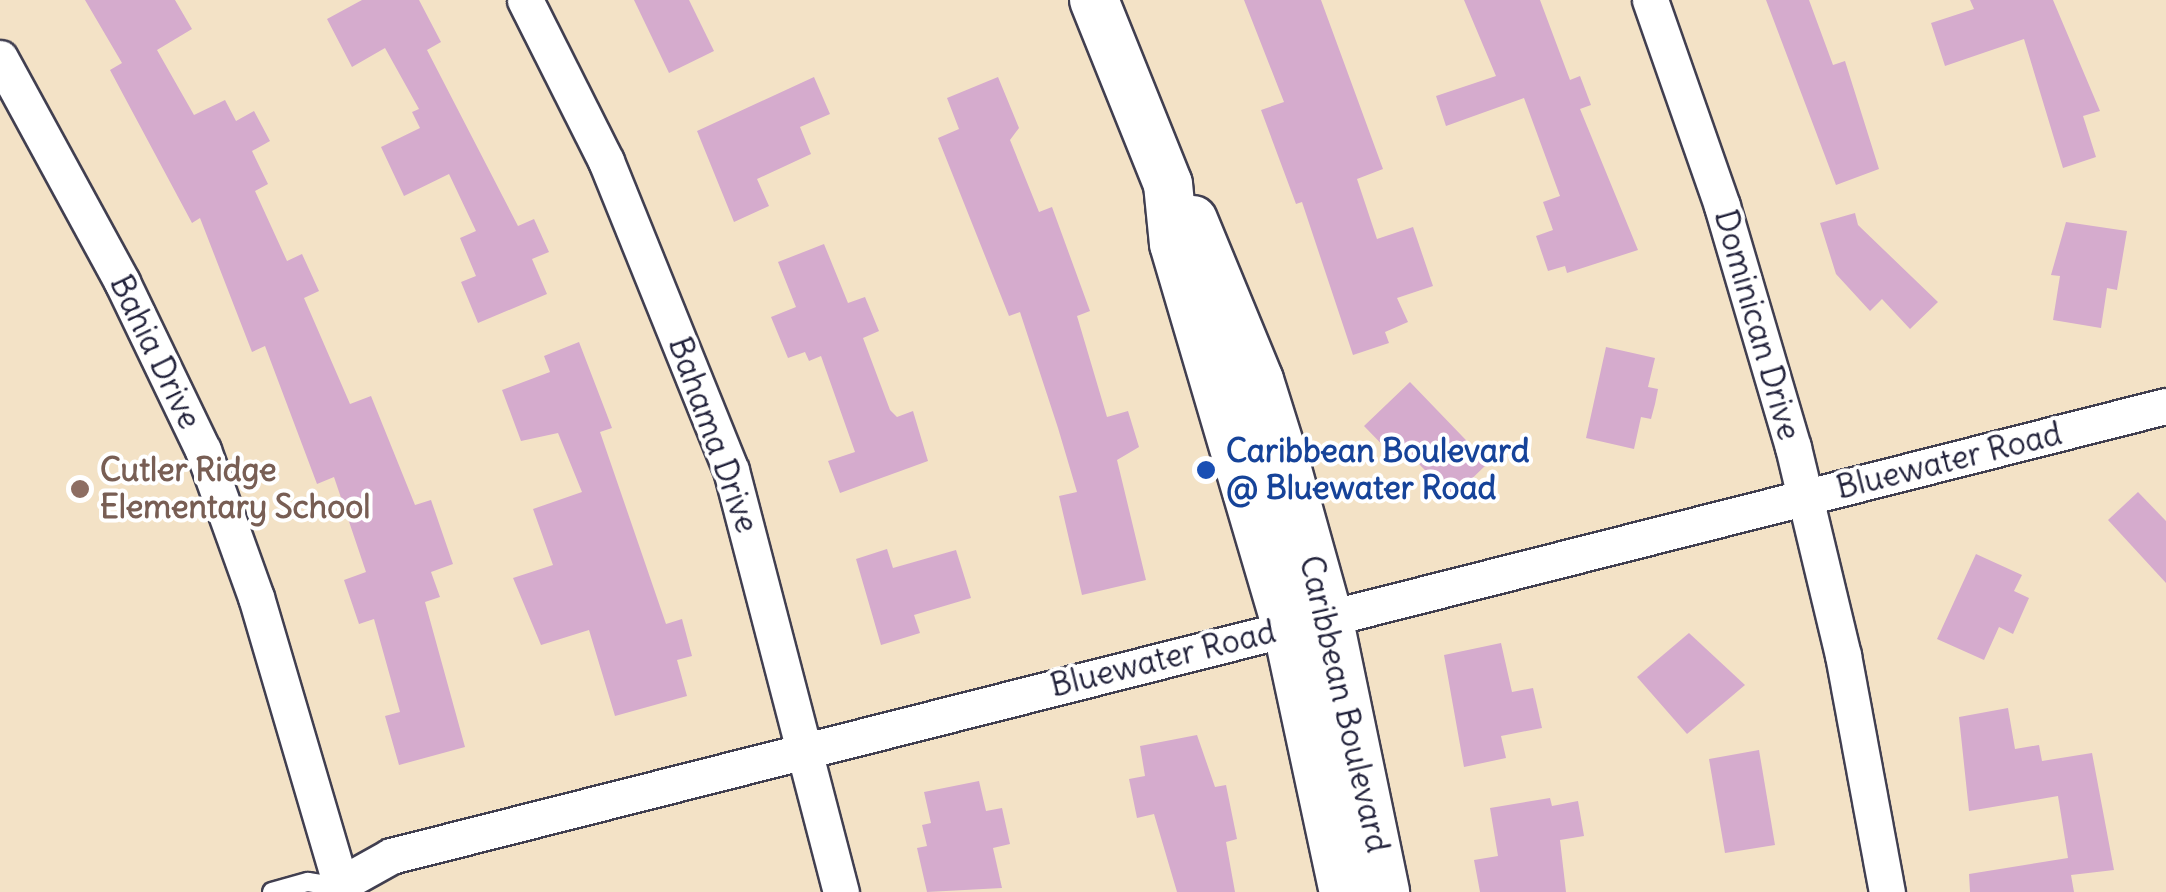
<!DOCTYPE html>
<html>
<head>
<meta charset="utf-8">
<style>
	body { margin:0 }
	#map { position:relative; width:2166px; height:892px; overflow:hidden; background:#f3e2c6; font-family:Delius,sans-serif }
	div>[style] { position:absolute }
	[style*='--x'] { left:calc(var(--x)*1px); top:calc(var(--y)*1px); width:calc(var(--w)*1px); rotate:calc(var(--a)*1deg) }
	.building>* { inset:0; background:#d5abcd }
	.roads { filter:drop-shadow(2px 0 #413f50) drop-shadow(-2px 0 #413f50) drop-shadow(0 2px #413f50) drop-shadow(0 -2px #413f50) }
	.lane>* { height:18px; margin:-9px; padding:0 9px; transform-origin:9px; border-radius:9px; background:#fff }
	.street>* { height:35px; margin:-17.5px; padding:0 17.5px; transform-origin:17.5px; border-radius:17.5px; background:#fff }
	.secondary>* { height:48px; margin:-24px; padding:0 24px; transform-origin:24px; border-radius:24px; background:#fff }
	.dots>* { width:28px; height:28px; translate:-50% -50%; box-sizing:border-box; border:5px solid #fff; border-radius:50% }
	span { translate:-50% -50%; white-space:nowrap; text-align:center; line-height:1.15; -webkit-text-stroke:8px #fff; paint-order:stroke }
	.street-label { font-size:32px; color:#22223b }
	.transit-label { font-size:32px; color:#164399; font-weight:700 }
	.left { translate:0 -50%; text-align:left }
	.education-label { font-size:32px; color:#785e54; font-weight:700 }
</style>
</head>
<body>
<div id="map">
	<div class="building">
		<i style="clip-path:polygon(85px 0,175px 0,192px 29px,157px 50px,194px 115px,225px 100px,236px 121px,254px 111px,270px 141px,252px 151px,268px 184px,255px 191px,287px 261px,302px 254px,319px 291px,304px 298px,350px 404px,371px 396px,415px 505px,431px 500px,453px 564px,431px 572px,440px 597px,425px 602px,465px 747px,399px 765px,385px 716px,400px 712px,374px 619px,359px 624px,344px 580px,366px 572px,334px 477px,317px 484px,265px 346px,252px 352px,200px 218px,192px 223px,110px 70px,122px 63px)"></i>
		<i style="clip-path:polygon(362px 0,419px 0,441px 42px,427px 50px,518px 226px,534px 219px,549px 252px,532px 259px,547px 294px,478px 323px,461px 282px,476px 276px,460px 238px,476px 231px,449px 174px,404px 196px,381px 147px,420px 128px,412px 112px,419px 109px,385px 48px,352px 67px,327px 19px)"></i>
		<i style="clip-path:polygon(634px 0,689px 0,714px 51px,669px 73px)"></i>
		<i style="clip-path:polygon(1244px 0,1321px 0,1383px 169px,1357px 179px,1377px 239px,1413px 227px,1433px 286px,1397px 298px,1408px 322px,1385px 332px,1389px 343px,1353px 355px,1302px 202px,1296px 204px,1261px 110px,1284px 102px)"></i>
		<i style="clip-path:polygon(1464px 0,1540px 0,1570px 80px,1580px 76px,1591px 105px,1580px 109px,1638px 250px,1567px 273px,1565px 266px,1548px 271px,1536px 236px,1553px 230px,1543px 202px,1560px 196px,1524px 98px,1446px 126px,1436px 96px,1496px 76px)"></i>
		<i style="clip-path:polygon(1766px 0,1809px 0,1833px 65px,1845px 61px,1879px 169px,1836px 185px)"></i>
		<i style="clip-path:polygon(1970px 0,2053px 0,2100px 111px,2083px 116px,2096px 157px,2063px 168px,2024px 39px,1945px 66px,1931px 23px,1974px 9px)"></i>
		<i style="clip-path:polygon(814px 77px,830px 114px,800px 127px,811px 154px,757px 179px,769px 206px,734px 222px,697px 131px)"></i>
		<i style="clip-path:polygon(998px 77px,1019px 128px,1010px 140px,1039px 212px,1052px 207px,1090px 311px,1077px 316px,1107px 417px,1128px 411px,1139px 447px,1117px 460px,1146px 580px,1082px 595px,1059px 496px,1077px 492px,1058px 428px,1020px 312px,1009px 316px,938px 138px,959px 129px,947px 98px)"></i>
		<i style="clip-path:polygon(1855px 213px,1858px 225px,1938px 302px,1910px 329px,1882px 299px,1870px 311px,1836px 274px,1820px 223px)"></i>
		<i style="clip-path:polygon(2066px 222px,2127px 231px,2117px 290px,2107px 288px,2101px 328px,2053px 320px,2060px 276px,2051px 275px)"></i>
		<i style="clip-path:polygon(824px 244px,848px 303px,865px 297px,879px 331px,863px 338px,890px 410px,897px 417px,913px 411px,928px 461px,840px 493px,828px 461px,855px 452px,821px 356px,809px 361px,805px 352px,788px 358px,771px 317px,796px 307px,778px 262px)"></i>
		<i style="clip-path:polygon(579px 342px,612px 428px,600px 432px,666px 624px,682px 619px,692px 656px,677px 660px,687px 696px,615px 716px,589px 630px,541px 645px,513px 578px,553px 565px,533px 509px,582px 492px,558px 433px,521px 441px,502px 390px,550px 372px,544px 356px)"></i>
		<i style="clip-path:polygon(1606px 347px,1655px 358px,1648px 387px,1658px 389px,1655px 404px,1651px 419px,1641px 417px,1634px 449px,1586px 438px)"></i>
		<i style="clip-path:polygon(1410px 382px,1488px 463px,1452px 498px,1419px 464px,1406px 457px,1399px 462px,1364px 426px)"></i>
		<i style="clip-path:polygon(2138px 492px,2166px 521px,2166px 583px,2108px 520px)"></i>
		<i style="clip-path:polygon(887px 549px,893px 568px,956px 550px,971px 598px,914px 615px,920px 633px,881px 645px,856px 559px)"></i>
		<i style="clip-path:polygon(1976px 554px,2022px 575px,2014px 591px,2029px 598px,2013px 634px,1999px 627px,1984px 660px,1937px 639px)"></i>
		<i style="clip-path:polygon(1689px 633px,1745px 685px,1687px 734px,1637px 677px)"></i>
		<i style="clip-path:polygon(1501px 643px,1512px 692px,1533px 688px,1542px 728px,1501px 736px,1506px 758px,1464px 767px,1444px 655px)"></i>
		<i style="clip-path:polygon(2008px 708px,2015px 749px,2039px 745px,2042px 761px,2092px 753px,2114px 870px,2071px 875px,2074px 892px,1970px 892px,1969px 874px,2068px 858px,2058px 796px,1969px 811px,1959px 717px)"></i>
		<i style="clip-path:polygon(1197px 735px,1215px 787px,1226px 785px,1237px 839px,1226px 842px,1235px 892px,1177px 892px,1154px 814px,1137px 818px,1129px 779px,1145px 776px,1140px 746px)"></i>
		<i style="clip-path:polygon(1759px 750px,1775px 845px,1725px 853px,1709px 759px)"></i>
		<i style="clip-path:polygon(979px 781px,986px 811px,1002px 808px,1010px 844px,993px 848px,1002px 888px,927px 892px,917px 848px,927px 846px,922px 825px,931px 823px,924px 792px)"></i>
		<i style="clip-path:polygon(1550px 798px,1552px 806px,1578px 801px,1584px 836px,1560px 840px,1566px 892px,1480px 892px,1474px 860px,1498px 856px,1490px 808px)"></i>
	</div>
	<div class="roads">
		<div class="lane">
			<i style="--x:272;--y:892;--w:37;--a:-16"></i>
			<i style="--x:308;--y:882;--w:32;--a:9"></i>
		</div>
		<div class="street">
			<i style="--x:525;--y:0;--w:180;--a:63.3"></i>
			<i style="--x:606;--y:161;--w:333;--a:68"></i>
			<i style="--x:731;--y:470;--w:436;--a:75.4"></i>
			<i style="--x:1650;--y:0;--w:218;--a:70.7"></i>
			<i style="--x:1722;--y:206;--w:251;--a:73.6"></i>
			<i style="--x:1793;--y:447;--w:214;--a:76.5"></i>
			<i style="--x:1843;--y:655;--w:241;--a:79.5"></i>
			<i style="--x:0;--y:58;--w:255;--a:61.4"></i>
			<i style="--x:122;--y:282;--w:187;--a:64.3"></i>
			<i style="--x:203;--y:450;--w:156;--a:70.2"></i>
			<i style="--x:256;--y:597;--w:308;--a:73.6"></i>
			<i style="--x:341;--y:884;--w:57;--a:-29.2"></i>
			<i style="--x:391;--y:856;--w:1831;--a:-14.23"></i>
		</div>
		<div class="secondary">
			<i style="--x:1094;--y:0;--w:198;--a:68.1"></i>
			<i style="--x:1168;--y:184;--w:60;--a:84.3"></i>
			<i style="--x:1174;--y:244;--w:399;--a:73.6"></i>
			<i style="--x:1287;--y:627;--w:271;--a:77.9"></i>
			<i style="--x:1193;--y:220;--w:173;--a:67.6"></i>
			<i style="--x:1259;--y:380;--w:90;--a:72.6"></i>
			<i style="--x:1286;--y:466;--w:156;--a:74.4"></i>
			<i style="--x:1328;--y:616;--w:282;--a:78.3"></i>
		</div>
	</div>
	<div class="dots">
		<i style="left:1206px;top:470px;background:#1a4fb4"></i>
		<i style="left:80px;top:489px;background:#8d6e63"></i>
	</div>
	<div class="street-label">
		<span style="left:1757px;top:325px;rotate:74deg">Dominican Drive</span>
		<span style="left:155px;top:352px;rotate:64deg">Bahia Drive</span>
		<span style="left:713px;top:435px;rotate:70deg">Bahama Drive</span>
		<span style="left:1949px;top:461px;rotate:-14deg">Bluewater Road</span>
		<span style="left:1163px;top:659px;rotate:-14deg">Bluewater Road</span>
		<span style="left:1344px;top:704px;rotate:77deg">Caribbean Boulevard</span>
	</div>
	<div class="transit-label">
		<span class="left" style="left:1226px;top:470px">Caribbean Boulevard<br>@ Bluewater Road</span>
	</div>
	<div class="education-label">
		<span class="left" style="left:100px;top:489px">Cutler Ridge<br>Elementary School</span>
	</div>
</div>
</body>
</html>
